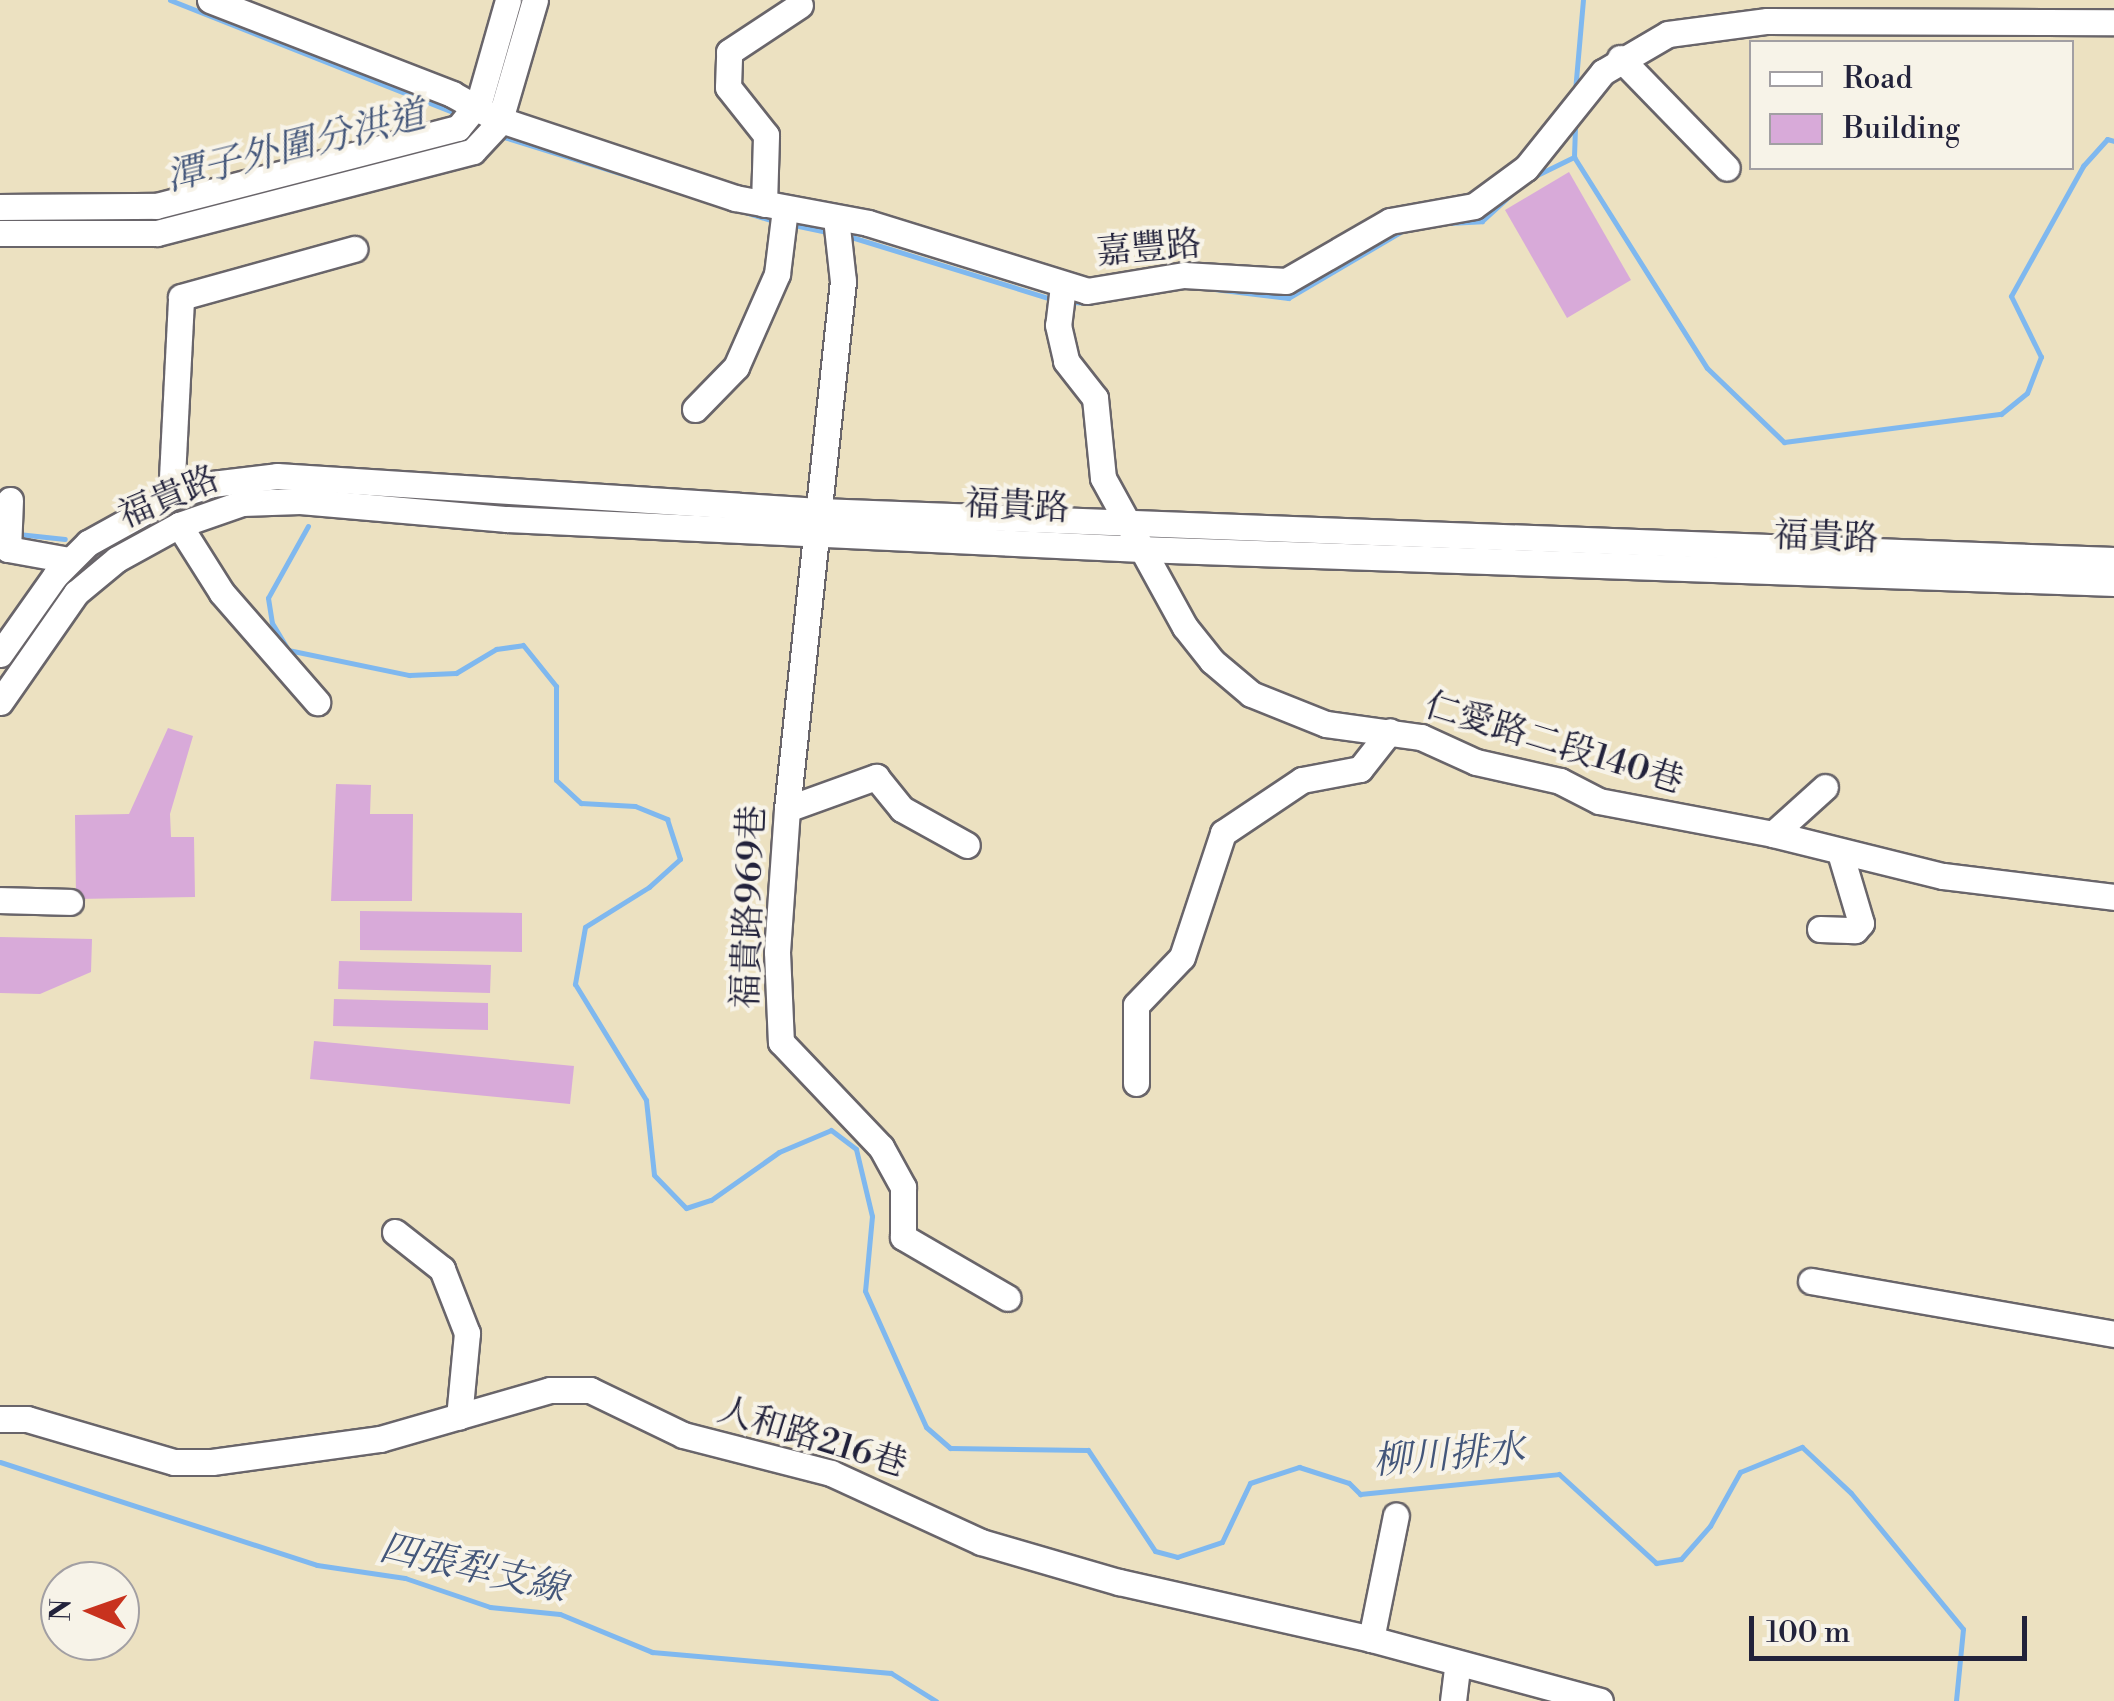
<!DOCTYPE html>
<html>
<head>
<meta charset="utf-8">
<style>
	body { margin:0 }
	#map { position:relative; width:2114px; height:1701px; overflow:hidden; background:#ece1c1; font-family:"Libre Bodoni","Noto Serif TC",serif }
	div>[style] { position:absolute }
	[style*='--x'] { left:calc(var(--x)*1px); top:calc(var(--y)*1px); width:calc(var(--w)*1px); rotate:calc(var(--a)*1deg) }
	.stream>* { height:5px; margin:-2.5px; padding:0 2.5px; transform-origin:2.5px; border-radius:2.5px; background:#7fb8ef }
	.building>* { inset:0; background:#d8aad9 }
	.roads { filter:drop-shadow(2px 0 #69656a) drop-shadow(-2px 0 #69656a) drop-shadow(0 2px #69656a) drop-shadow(0 -2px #69656a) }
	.minor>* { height:25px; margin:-12.5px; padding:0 12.5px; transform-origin:12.5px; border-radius:12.5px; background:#fff }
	span { translate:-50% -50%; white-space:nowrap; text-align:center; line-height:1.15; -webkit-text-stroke:8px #f7f3e8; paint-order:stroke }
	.street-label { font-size:35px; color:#22223b }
	.water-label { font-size:38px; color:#43567a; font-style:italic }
	.legend { position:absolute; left:1749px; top:40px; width:325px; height:130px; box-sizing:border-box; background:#f7f3e8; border:2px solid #a29fa3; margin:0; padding:12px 18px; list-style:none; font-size:30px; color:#22223b }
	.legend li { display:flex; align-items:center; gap:20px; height:50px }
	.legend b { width:50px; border:2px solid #a29fa3 }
	.north { position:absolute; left:40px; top:1561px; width:100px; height:100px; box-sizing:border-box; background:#f7f3e8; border:2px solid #a29fa3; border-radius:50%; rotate:272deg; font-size:28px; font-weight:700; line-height:40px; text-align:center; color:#22223b }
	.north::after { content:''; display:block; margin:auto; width:35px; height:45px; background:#c8321e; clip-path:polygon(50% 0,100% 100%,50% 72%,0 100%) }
	.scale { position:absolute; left:1749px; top:1616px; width:278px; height:45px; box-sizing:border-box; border:5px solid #22223b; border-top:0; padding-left:12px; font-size:30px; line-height:35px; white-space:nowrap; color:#22223b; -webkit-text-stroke:8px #f7f3e8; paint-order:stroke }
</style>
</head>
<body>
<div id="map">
	<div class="stream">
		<i style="--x:170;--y:0;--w:304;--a:21.6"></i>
		<i style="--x:1575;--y:91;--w:91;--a:-85"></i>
		<i style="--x:504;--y:137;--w:282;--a:17.3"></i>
		<i style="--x:1574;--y:156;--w:34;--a:-88"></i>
		<i style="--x:1533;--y:177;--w:46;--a:-26"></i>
		<i style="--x:1574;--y:157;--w:249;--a:57.8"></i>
		<i style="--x:1707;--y:368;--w:107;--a:43.9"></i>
		<i style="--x:1784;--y:442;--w:219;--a:-7.4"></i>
		<i style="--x:2001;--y:414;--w:33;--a:-39"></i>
		<i style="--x:2027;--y:393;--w:39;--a:-69"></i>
		<i style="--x:2041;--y:357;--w:68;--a:-116.2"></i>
		<i style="--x:2011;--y:296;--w:149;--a:-61"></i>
		<i style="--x:2083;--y:166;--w:36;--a:-48"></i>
		<i style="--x:2107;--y:139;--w:7;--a:16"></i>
		<i style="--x:1449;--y:223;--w:33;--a:-3"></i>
		<i style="--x:1482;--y:221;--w:46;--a:-42.4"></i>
		<i style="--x:789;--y:224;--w:39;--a:12"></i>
		<i style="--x:848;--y:236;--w:214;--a:17.2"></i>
		<i style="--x:1206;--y:288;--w:83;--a:7"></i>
		<i style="--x:1288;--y:298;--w:134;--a:-30.4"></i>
		<i style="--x:1068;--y:302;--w:23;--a:2"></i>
		<i style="--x:308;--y:526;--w:82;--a:119.1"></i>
		<i style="--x:268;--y:598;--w:25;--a:81"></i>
		<i style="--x:272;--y:623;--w:31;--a:59"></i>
		<i style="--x:288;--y:650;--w:124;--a:11.7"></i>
		<i style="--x:409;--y:675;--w:47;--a:-2.4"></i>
		<i style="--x:456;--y:673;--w:47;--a:-31"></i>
		<i style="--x:496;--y:649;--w:27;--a:-8"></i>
		<i style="--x:523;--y:645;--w:53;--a:51.2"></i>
		<i style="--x:556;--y:686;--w:94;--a:90"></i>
		<i style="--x:556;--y:780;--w:34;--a:43"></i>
		<i style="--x:581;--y:803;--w:54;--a:3.2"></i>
		<i style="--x:635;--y:806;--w:35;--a:22"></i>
		<i style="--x:667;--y:819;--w:42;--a:72"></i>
		<i style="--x:680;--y:859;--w:42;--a:137.9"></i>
		<i style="--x:649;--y:887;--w:75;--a:148"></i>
		<i style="--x:585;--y:927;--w:58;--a:100"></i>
		<i style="--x:575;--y:984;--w:136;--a:58.5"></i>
		<i style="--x:646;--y:1100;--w:75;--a:83.9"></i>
		<i style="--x:654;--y:1175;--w:46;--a:45.9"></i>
		<i style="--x:686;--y:1208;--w:26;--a:-18"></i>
		<i style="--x:711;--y:1200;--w:83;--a:-35.2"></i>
		<i style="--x:779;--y:1152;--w:56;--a:-22.9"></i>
		<i style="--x:831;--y:1130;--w:31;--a:37"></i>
		<i style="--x:856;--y:1149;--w:69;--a:76.6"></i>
		<i style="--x:872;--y:1216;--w:75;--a:95.3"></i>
		<i style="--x:865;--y:1291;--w:149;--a:65.8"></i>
		<i style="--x:926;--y:1427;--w:32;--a:41"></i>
		<i style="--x:950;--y:1448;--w:138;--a:0.8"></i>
		<i style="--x:1088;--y:1450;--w:121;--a:56.4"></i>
		<i style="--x:1155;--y:1551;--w:23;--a:15"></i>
		<i style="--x:1177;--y:1557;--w:47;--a:-18.4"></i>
		<i style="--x:1222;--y:1542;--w:65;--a:-64.6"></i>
		<i style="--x:1250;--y:1483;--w:52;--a:-18.1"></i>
		<i style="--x:1299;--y:1467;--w:52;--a:17.7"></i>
		<i style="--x:1349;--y:1483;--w:16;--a:45"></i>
		<i style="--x:1360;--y:1494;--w:200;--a:-5.7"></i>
		<i style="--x:1559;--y:1474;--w:132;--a:42.5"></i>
		<i style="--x:1656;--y:1563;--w:25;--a:-9"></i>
		<i style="--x:1681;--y:1559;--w:44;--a:-48.7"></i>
		<i style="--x:1710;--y:1526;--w:62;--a:-60.9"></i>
		<i style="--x:1740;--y:1472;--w:67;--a:-22"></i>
		<i style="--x:1802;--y:1447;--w:67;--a:43.2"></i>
		<i style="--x:1851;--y:1493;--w:176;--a:50.5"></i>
		<i style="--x:1963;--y:1629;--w:72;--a:95.6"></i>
		<i style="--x:18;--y:534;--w:47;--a:6.1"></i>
		<i style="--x:0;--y:1462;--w:333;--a:18"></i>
		<i style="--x:317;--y:1565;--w:89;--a:8.4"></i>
		<i style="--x:405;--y:1578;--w:90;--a:18.8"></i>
		<i style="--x:490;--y:1607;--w:70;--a:5.7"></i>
		<i style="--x:560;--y:1614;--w:100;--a:22.4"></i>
		<i style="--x:652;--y:1652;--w:240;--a:5"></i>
		<i style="--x:891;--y:1673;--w:53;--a:31.9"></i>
	</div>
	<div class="building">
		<i style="clip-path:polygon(1569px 172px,1631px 280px,1567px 318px,1505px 210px)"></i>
		<i style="clip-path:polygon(168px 728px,193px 736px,170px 814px,171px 837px,194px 837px,195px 897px,76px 899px,75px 815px,129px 814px)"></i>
		<i style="clip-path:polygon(336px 784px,371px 785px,370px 814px,413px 814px,412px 901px,331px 901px)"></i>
		<i style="clip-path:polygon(360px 911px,522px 913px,522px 952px,360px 950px)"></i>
		<i style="clip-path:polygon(0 937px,92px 939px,91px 972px,40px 994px,0 993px)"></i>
		<i style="clip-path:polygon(339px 961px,491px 965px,490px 993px,338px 989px)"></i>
		<i style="clip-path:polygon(334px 999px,488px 1003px,488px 1030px,333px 1026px)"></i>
		<i style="clip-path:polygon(314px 1041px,574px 1066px,570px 1104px,310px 1079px)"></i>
	</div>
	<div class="roads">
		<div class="minor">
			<i style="--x:210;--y:0;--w:260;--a:21.2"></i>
			<i style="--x:452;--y:94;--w:49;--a:29.2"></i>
			<i style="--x:495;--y:118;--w:253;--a:18.4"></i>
			<i style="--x:735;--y:198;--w:135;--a:10.6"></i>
			<i style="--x:868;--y:223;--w:229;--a:17.2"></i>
			<i style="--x:1087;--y:291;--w:98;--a:-9.4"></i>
			<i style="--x:1184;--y:275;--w:102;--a:3.4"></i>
			<i style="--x:1286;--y:281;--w:120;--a:-30"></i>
			<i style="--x:1390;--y:221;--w:85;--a:-10.1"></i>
			<i style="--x:1474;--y:206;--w:64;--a:-36.2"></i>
			<i style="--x:1526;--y:168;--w:123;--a:-51.3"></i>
			<i style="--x:1603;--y:72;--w:75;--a:-30.3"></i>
			<i style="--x:1668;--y:34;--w:100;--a:-7.5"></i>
			<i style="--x:1767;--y:21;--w:347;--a:0.2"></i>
			<i style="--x:1620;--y:58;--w:153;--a:45.8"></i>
			<i style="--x:764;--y:204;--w:69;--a:-88.3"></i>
			<i style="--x:766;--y:135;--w:61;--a:-128.4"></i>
			<i style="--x:728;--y:87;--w:35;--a:-88"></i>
			<i style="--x:729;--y:52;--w:85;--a:-33.5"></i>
			<i style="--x:0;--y:207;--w:156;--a:-0.4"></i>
			<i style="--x:156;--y:206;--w:312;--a:-14.5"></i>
			<i style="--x:458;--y:128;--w:33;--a:-51"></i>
			<i style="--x:479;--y:102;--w:106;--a:-74.1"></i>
			<i style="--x:836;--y:218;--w:63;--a:83.7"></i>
			<i style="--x:843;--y:281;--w:531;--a:96.05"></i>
			<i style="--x:787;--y:809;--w:143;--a:94"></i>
			<i style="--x:777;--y:952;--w:90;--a:87.5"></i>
			<i style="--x:781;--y:1042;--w:145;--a:46.4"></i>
			<i style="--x:881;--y:1147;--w:46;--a:61.2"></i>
			<i style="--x:903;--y:1187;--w:50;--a:90"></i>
			<i style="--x:903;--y:1237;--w:121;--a:30.2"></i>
			<i style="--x:0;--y:233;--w:157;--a:0"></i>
			<i style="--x:157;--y:233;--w:326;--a:-14.5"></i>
			<i style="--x:473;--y:151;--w:38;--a:-47"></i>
			<i style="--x:499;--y:123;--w:128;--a:-73.7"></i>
			<i style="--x:1063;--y:286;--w:39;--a:97"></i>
			<i style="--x:1058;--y:325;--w:37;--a:77"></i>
			<i style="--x:1066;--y:361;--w:47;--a:51.9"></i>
			<i style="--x:1095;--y:398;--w:80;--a:84.3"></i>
			<i style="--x:1103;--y:478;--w:170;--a:61.2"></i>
			<i style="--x:1185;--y:627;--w:43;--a:51.5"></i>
			<i style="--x:1212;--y:661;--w:51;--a:40.2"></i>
			<i style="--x:1251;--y:694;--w:81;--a:21.8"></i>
			<i style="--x:1326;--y:724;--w:96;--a:7.8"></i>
			<i style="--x:1421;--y:737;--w:60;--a:24.4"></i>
			<i style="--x:1476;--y:762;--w:86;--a:12.7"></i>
			<i style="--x:1560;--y:781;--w:44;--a:27.1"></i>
			<i style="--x:1599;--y:801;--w:177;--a:10.7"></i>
			<i style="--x:1773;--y:834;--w:175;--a:13.9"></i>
			<i style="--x:1943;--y:876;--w:172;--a:7"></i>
			<i style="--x:695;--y:409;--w:59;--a:-45.7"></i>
			<i style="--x:736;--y:367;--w:102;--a:-66.2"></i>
			<i style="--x:777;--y:274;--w:65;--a:-83"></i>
			<i style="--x:171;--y:497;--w:200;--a:-87.1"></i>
			<i style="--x:181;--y:297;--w:180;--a:-15.5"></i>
			<i style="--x:10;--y:500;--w:49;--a:92.3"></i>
			<i style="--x:8;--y:549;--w:62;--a:10.2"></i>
			<i style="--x:179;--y:525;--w:80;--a:57.7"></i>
			<i style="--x:222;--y:593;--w:145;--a:48.9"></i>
			<i style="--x:0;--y:654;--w:95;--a:-54.8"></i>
			<i style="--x:55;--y:576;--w:47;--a:-45"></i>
			<i style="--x:88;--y:543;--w:95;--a:-29"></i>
			<i style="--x:171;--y:497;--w:43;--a:-17.6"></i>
			<i style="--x:212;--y:484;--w:65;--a:-7"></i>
			<i style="--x:277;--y:476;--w:543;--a:3.69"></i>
			<i style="--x:819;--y:511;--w:1296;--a:2.17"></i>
			<i style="--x:0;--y:702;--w:133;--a:-55.1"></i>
			<i style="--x:76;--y:593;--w:53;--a:-39.7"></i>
			<i style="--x:117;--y:559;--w:71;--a:-28.7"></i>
			<i style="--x:179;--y:525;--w:67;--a:-19.2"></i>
			<i style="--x:242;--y:503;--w:58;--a:-2"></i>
			<i style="--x:300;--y:501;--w:208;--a:5"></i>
			<i style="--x:507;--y:519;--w:635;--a:2.71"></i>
			<i style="--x:1141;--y:549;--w:974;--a:2"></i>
			<i style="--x:787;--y:809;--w:95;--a:-19.8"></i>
			<i style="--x:876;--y:777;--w:41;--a:50.9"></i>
			<i style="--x:902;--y:809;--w:74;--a:29"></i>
			<i style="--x:1773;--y:834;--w:70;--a:-42.1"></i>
			<i style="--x:0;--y:900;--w:70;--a:1.6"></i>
			<i style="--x:1820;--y:929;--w:35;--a:2"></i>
			<i style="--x:1855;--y:930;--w:9;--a:-49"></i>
			<i style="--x:1861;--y:923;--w:70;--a:-106.6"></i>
			<i style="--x:1136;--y:1083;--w:78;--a:-90"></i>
			<i style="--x:1136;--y:1005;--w:66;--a:-46.2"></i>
			<i style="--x:1182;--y:957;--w:131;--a:-71.7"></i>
			<i style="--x:1223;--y:833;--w:95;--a:-33.9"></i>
			<i style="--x:1302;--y:780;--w:59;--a:-10.7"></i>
			<i style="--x:1360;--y:769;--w:48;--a:-51.7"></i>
			<i style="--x:395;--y:1232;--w:60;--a:38.2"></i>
			<i style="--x:442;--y:1269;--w:69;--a:68.7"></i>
			<i style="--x:467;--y:1333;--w:84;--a:95.4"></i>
			<i style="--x:1811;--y:1281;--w:308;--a:9.9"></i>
			<i style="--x:0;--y:1419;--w:27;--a:0"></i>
			<i style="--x:27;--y:1419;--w:153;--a:16.3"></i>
			<i style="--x:174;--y:1462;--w:38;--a:0"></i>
			<i style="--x:212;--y:1462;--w:170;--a:-7.8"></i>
			<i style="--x:380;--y:1439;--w:177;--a:-16.1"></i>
			<i style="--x:550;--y:1390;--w:40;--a:0"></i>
			<i style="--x:590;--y:1390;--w:103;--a:25.8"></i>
			<i style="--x:683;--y:1435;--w:153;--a:14.4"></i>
			<i style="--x:831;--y:1473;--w:165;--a:24.7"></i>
			<i style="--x:981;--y:1542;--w:144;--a:16.2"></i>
			<i style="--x:1119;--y:1582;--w:258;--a:12.7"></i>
			<i style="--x:1371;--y:1639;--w:237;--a:15.1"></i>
			<i style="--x:1371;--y:1639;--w:126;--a:-78.6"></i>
			<i style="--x:1453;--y:1701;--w:35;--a:-83"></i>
		</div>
	</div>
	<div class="street-label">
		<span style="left:1149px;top:249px;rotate:-5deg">嘉豐路</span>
		<span style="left:169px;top:498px;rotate:-23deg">福貴路</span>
		<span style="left:1017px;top:507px;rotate:3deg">福貴路</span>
		<span style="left:1826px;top:538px;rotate:2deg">福貴路</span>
		<span style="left:1554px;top:744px;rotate:17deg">仁愛路二段140巷</span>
		<span style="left:750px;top:907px;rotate:-88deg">福貴路969巷</span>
		<span style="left:812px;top:1438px;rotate:17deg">人和路216巷</span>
	</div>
	<div class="water-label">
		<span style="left:296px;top:147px;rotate:-14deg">潭子外圍分洪道</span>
		<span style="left:1449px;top:1456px;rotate:-5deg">柳川排水</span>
		<span style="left:473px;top:1569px;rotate:13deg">四張犁支線</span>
	</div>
	<ul class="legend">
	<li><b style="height:12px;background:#fff"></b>Road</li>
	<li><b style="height:28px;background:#d8aad9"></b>Building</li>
	</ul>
	<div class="north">N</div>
	<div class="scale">100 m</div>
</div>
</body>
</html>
